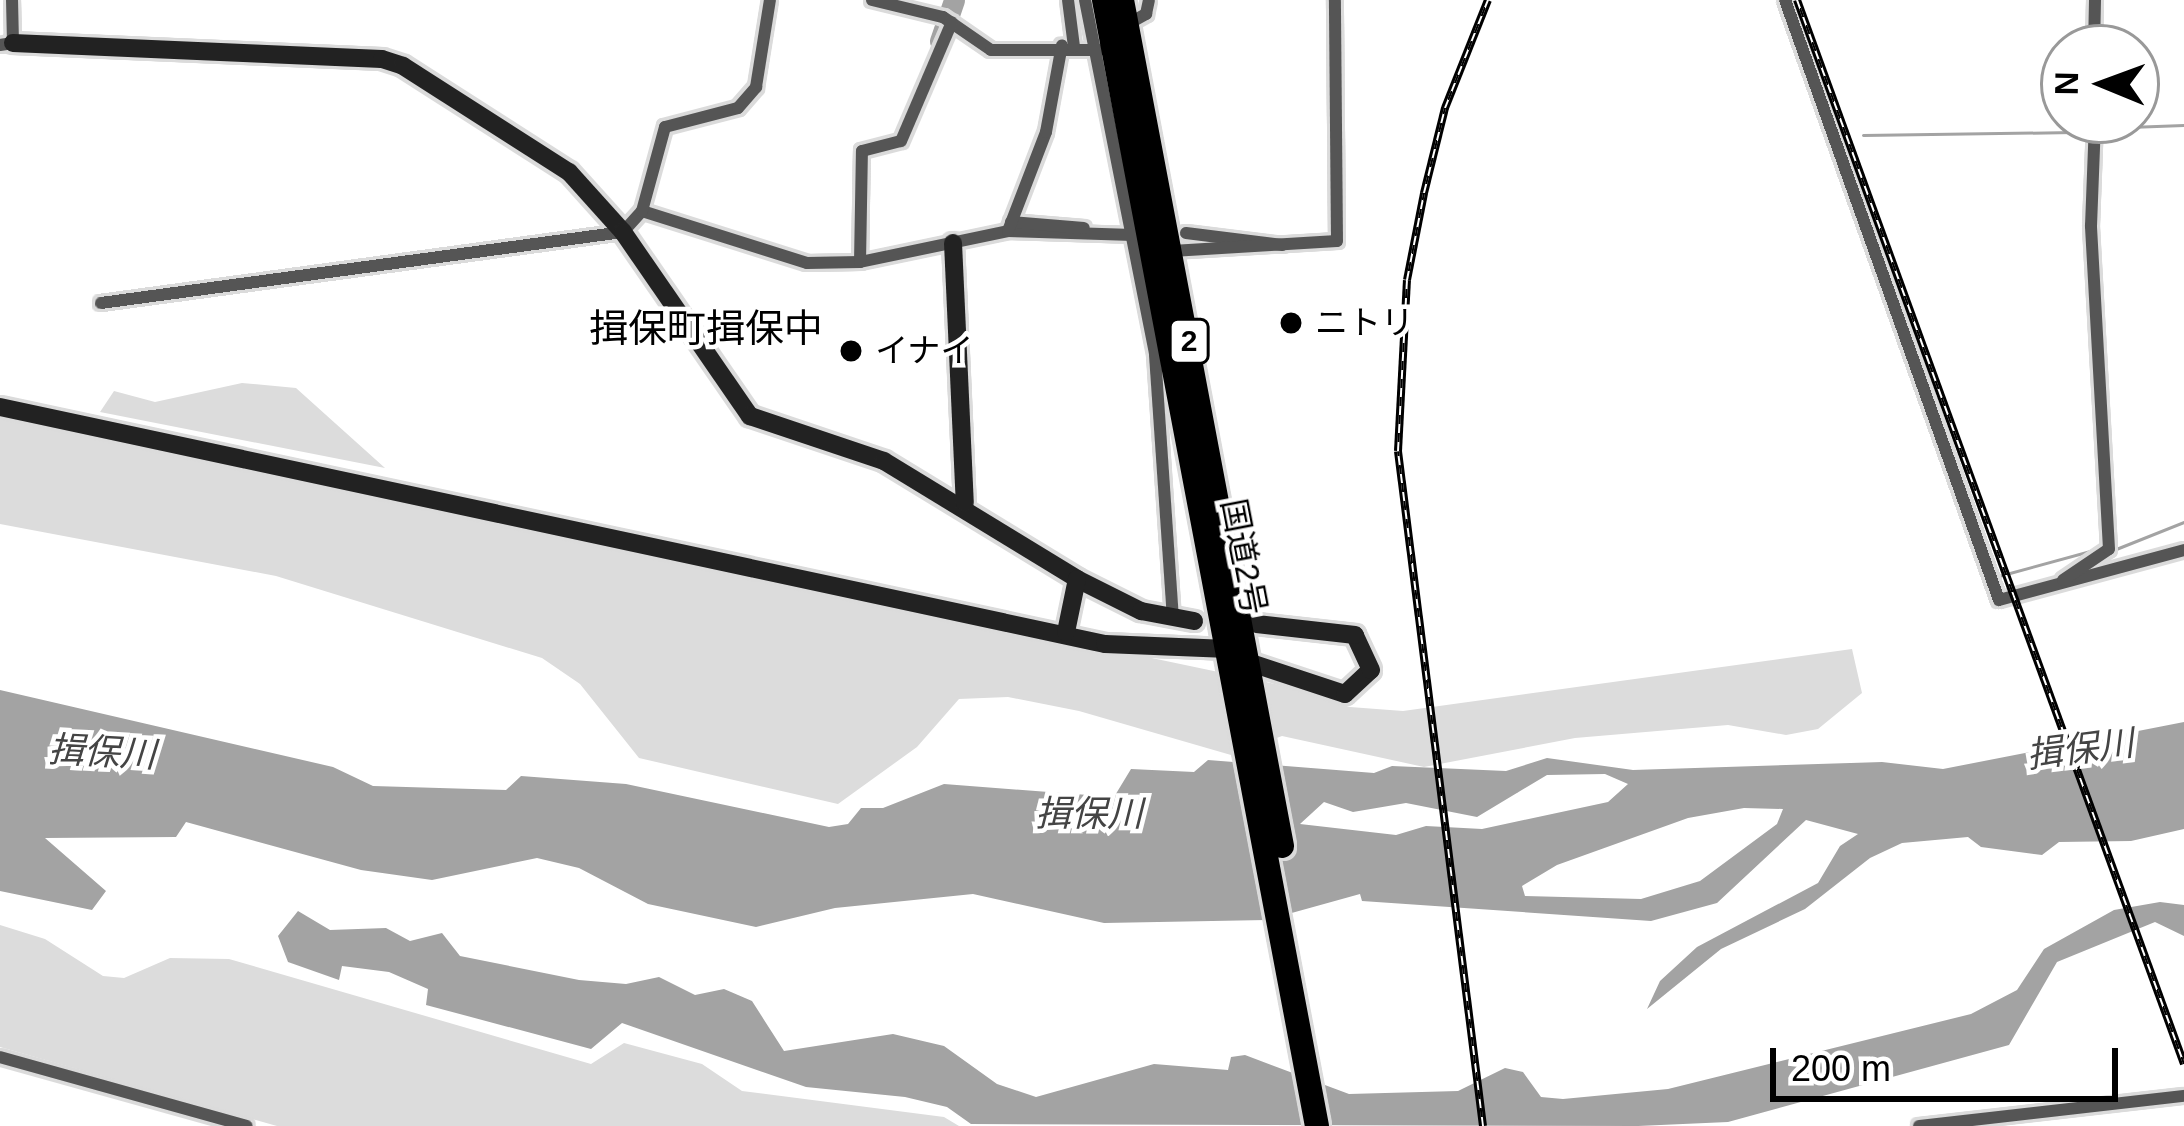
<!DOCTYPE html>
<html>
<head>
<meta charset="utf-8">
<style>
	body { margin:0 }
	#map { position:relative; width:2184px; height:1126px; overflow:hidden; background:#fff; font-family:Arial,"Noto Sans JP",sans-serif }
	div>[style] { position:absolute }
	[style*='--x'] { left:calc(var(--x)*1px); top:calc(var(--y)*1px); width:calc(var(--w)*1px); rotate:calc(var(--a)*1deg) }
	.green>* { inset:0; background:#dcdcdc }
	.water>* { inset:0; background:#a3a3a3 }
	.stream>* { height:3px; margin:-1.5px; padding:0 1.5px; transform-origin:1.5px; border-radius:1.5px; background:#a3a3a3 }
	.river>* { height:21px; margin:-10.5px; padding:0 10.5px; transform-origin:10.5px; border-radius:10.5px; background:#a3a3a3 }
	.roads { filter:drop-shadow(3px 0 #dbdbdb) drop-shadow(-3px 0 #dbdbdb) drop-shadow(0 3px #dbdbdb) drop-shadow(0 -3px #dbdbdb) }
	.street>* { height:12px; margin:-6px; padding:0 6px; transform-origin:6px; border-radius:6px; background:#555 }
	.secondary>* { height:18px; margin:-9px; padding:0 9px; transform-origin:9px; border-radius:9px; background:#222 }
	.highway>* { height:24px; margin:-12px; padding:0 12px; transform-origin:12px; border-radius:12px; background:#000 }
	.rail>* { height:8px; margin-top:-4px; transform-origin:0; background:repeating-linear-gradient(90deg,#fff 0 9px,#000 0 18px); box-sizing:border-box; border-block:3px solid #000 }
	.dots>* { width:33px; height:33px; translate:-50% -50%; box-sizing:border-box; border:6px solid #fff; border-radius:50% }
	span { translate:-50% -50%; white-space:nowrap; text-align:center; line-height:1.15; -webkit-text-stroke:9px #fff; paint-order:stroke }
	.shield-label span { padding:3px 9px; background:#fff; border:3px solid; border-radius:9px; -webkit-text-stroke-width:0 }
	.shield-label { font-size:30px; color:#000; font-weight:700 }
	.poi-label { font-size:33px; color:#000 }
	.left { translate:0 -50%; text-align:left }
	.street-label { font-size:33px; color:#000 }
	.water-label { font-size:36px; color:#444; font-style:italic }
	.quarter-label { font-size:39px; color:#000 }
	.north { position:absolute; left:2040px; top:24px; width:120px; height:120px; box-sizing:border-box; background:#fff; border:3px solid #999; border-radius:50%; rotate:271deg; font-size:33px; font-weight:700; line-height:48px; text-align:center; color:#000 }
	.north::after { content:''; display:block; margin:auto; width:42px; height:54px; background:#000; clip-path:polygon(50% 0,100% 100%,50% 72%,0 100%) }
	.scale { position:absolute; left:1770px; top:1048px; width:348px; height:54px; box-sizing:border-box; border:6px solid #000; border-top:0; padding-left:15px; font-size:36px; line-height:42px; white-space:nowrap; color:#000; -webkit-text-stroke:9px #fff; paint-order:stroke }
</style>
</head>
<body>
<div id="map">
	<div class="green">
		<i style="clip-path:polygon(242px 383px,296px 388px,385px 468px,100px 412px,114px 391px,155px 402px)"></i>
		<i style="clip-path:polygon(0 416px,1275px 684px,1350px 707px,1403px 711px,1852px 649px,1862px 693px,1818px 729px,1786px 735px,1728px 725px,1575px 738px,1424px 767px,1282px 736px,1231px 755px,1079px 711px,1008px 697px,959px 699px,917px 747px,838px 804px,639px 758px,580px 684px,542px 658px,276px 576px,0 524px)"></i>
		<i style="clip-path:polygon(0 925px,45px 939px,103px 976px,124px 978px,170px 958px,229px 959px,591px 1064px,624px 1043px,702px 1064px,742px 1091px,944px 1117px,959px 1126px,277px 1126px,0 1047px)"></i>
	</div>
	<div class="water">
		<i style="clip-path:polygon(evenodd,0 690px,333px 767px,373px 786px,506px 790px,521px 776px,626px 784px,829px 827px,848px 824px,861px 808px,883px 808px,944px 784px,1114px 797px,1131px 769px,1194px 772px,1208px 760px,1374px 773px,1392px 766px,1506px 771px,1547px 758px,1633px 770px,1882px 762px,1943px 769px,2184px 722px,2184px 829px,2131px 841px,2059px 842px,2042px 855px,1981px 847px,1968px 837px,1902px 843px,1870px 858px,1805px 909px,1721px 949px,1647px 1009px,1660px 981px,1697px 947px,1818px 883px,1840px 846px,1858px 834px,1806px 820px,1717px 903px,1651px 921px,1362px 901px,1360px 894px,1266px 920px,1104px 923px,973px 894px,835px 908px,756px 927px,648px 904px,579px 868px,537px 858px,432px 880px,361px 870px,186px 822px,176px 837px,45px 838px,106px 891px,92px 910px,0 891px,0 690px,1605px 774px,1628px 784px,1608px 802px,1482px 829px,1426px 826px,1396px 835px,1300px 824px,1324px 802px,1353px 812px,1406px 803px,1477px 817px,1547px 775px,1605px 774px,0 690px,1744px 808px,1783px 809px,1777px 824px,1700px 881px,1641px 899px,1525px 896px,1522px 886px,1557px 865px,1688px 818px,1744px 808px)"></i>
		<i style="clip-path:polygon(2160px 902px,2184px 905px,2184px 936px,2155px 922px,2057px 962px,2009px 1045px,1728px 1122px,1638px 1126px,971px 1124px,947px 1107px,905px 1097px,806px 1087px,622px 1023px,591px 1049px,426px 1005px,428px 989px,389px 972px,342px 966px,339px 980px,288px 962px,278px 936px,298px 911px,330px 930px,386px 928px,410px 941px,442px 933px,460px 956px,579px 980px,626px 984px,659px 977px,695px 995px,724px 989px,752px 1001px,784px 1051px,893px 1034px,944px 1046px,997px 1084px,1036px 1097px,1154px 1064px,1228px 1070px,1231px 1057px,1245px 1055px,1349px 1094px,1458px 1091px,1505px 1068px,1523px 1072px,1541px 1097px,1563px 1099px,1668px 1089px,1971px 1014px,2017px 990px,2044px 949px,2114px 910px)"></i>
	</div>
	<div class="stream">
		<i style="--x:2102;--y:128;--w:82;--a:-2.1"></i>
		<i style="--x:1863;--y:135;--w:224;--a:-0.8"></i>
		<i style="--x:2116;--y:549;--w:73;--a:-21.7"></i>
		<i style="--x:1995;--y:577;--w:110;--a:-15.3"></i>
	</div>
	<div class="river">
		<i style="--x:940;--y:41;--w:43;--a:-71.1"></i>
	</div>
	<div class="roads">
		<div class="street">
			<i style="--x:872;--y:0;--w:73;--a:13.5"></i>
			<i style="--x:943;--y:17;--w:58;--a:34.5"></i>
			<i style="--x:991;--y:50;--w:108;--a:0"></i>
			<i style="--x:1068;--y:0;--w:47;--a:82.7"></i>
			<i style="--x:1085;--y:0;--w:362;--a:78.8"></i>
			<i style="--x:1155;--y:355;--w:264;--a:86.1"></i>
			<i style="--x:1785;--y:0;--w:637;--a:70.37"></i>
			<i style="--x:1999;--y:600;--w:192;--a:-15.1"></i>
			<i style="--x:1128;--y:24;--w:21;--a:-29"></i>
			<i style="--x:1146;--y:14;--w:14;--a:-78"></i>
			<i style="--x:0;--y:45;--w:13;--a:-9"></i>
			<i style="--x:13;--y:43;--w:43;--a:-91.3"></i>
			<i style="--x:2094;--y:48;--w:48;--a:-88.8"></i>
			<i style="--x:642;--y:211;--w:173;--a:17.5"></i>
			<i style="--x:807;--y:263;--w:53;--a:-1.1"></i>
			<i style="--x:860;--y:262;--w:151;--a:-11.8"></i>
			<i style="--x:1008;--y:231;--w:125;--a:1.8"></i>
			<i style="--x:1011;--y:222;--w:73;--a:4.7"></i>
			<i style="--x:1008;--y:231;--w:106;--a:-69"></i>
			<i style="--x:1046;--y:132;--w:88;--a:-79.6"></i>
			<i style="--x:1186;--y:233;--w:97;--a:7.1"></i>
			<i style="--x:1172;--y:251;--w:165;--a:-3.5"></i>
			<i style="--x:1337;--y:241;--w:241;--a:-90.5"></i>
			<i style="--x:860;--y:262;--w:111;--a:-89"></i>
			<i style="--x:862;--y:151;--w:40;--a:-14.4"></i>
			<i style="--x:901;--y:141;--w:129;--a:-66.8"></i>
			<i style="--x:101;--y:303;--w:527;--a:-7.75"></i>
			<i style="--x:623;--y:232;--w:28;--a:-48"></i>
			<i style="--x:642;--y:211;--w:87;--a:-74.7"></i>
			<i style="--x:665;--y:127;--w:75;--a:-14.6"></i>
			<i style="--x:738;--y:108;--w:28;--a:-49"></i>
			<i style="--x:756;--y:87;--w:88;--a:-80.9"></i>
			<i style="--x:2063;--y:580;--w:55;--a:-34"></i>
			<i style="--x:2109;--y:549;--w:324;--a:-93.2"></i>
			<i style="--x:2091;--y:226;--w:106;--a:-87.8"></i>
			<i style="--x:0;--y:1057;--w:256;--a:15.6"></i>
			<i style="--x:1919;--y:1126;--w:267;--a:-6.5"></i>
		</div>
		<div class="secondary">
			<i style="--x:13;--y:43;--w:369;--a:2.5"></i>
			<i style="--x:382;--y:59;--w:22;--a:18"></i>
			<i style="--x:403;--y:66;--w:197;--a:32.6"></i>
			<i style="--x:569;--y:172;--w:81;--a:48"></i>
			<i style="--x:623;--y:232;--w:224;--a:55.4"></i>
			<i style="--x:750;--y:416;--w:141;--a:18.6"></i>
			<i style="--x:884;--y:461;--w:226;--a:31.4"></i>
			<i style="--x:1077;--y:579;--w:72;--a:26.6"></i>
			<i style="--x:1141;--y:611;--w:54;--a:10.7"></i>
			<i style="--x:953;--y:243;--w:260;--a:87.4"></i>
			<i style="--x:0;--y:407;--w:1130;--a:12.11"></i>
			<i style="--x:1105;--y:644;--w:123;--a:2.3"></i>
			<i style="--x:1066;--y:632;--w:54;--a:-78.3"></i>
			<i style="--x:1248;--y:662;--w:102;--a:18.3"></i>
			<i style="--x:1345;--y:694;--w:35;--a:-43"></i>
			<i style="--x:1371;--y:670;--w:38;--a:-115"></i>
			<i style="--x:1355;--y:635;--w:99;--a:-173.6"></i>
		</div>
		<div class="highway">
			<i style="--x:1104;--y:0;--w:1146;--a:79.29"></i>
			<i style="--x:1122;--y:0;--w:861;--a:79.29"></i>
		</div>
	</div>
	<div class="rail">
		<i style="--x:1797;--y:0;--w:1132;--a:70.01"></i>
		<i style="--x:1483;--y:1126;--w:680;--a:-97.18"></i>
		<i style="--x:1398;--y:451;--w:171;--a:-87"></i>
		<i style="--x:1407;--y:280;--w:89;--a:-78.9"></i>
		<i style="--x:1424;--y:193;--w:88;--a:-76.1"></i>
		<i style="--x:1445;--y:108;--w:116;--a:-68.3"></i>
	</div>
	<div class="dots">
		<i style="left:1291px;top:323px;background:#000"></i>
		<i style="left:851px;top:351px;background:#000"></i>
	</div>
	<div class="shield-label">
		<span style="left:1189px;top:341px">2</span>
	</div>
	<div class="poi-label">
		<span class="left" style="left:1315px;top:323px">ニトリ</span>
		<span class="left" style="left:875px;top:351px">イナイ</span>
	</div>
	<div class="street-label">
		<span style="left:1244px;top:557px;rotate:79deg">国道2号</span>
	</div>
	<div class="water-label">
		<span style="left:2080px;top:749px;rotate:-7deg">揖保川</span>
		<span style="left:102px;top:752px;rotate:3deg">揖保川</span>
		<span style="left:1089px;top:814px">揖保川</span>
	</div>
	<div class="quarter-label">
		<span style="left:706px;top:329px">揖保町揖保中</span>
	</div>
	<div class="north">N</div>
	<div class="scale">200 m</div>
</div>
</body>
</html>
